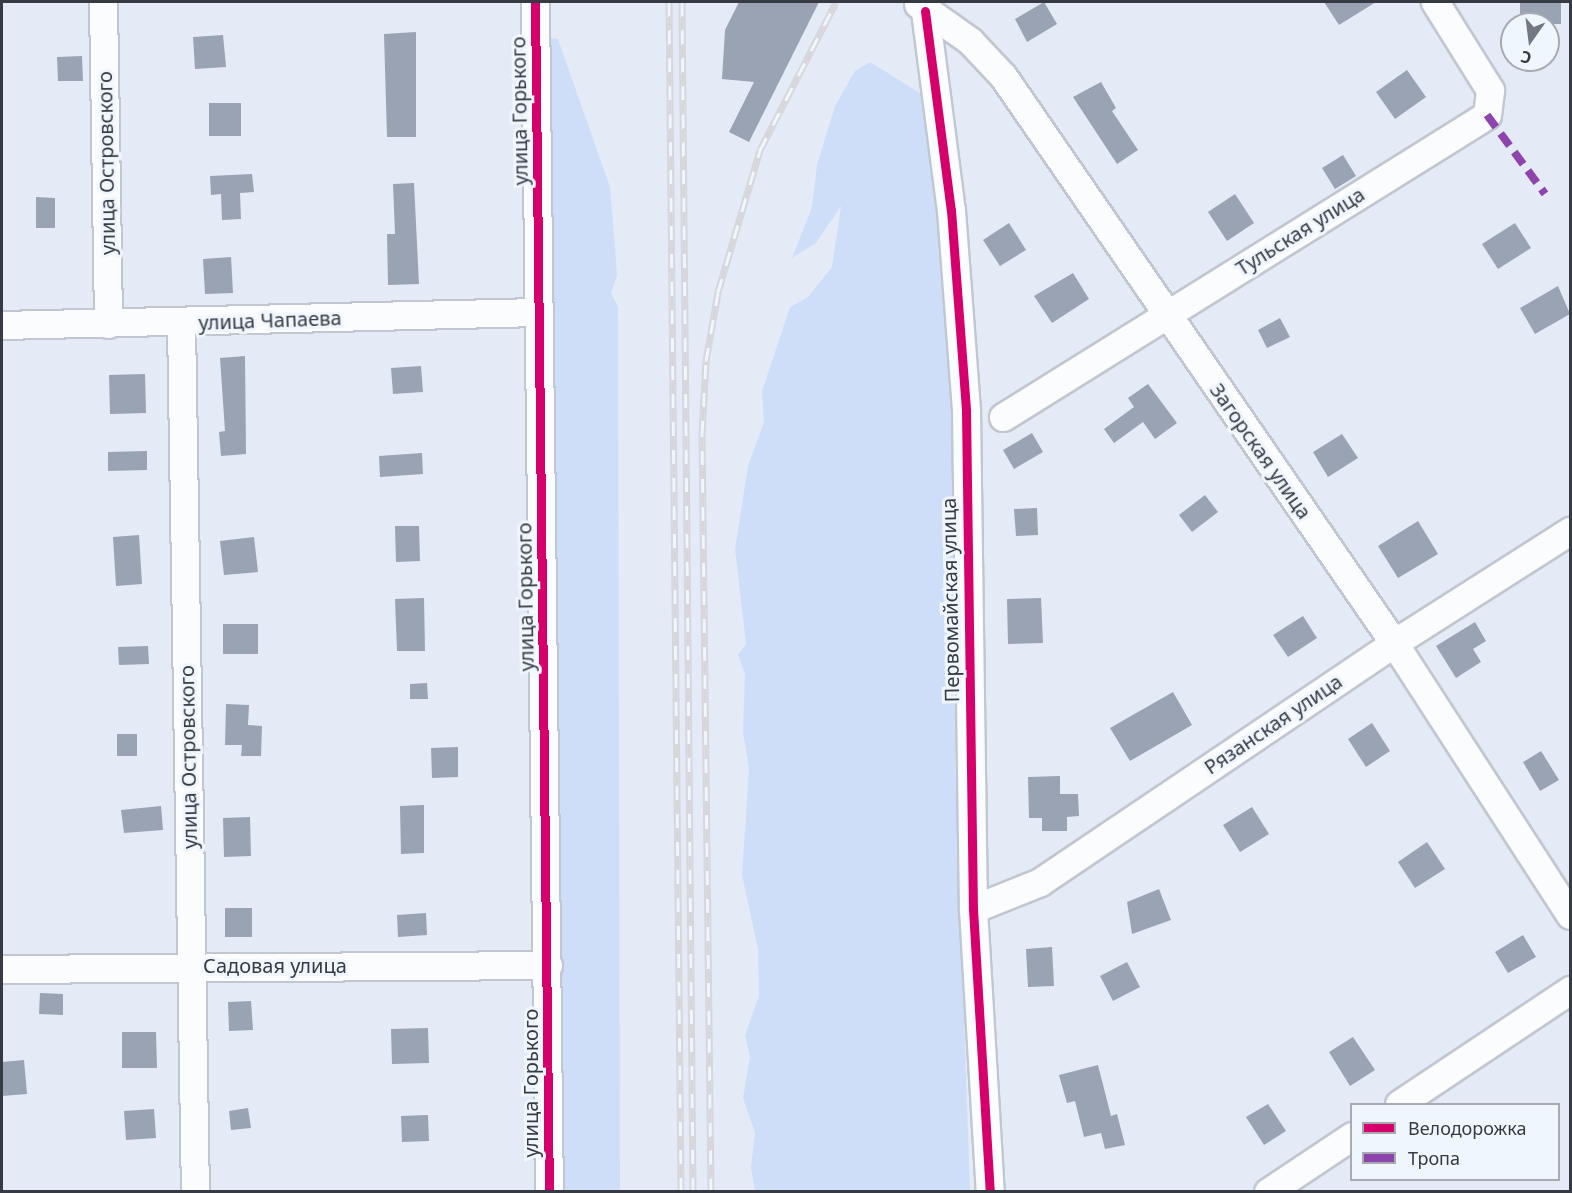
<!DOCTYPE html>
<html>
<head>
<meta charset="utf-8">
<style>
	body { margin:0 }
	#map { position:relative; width:1572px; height:1193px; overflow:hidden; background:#e4ebf7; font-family:"Noto Sans",sans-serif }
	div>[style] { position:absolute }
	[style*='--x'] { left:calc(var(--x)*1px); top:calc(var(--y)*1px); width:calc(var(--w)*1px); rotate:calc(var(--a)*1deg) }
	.green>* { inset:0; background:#cfdef8 }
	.building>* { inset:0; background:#99a3b4 }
	.roads { filter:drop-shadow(2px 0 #c1c7d0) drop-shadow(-2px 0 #c1c7d0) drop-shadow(0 2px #c1c7d0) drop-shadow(0 -2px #c1c7d0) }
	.minor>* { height:27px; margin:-13.5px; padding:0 13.5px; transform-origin:13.5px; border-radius:13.5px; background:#fbfcfe }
	.rail>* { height:7px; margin-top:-3.5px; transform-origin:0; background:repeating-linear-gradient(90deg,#f0f6fe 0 14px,#d5d7db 0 28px); box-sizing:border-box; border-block:2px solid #d5d7db }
	.quiet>* { height:8px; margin-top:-4px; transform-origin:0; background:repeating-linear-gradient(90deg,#8e44ad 0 15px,transparent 0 23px) }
	.cycleway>* { height:9px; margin:-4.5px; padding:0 4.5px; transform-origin:4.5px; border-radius:4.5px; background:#d6006c }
	span { translate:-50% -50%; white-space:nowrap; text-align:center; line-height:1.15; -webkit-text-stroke:6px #f0f6fe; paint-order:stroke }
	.street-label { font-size:20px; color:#363b43 }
	.frame { position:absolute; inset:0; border:3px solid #363b43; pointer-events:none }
	.legend { position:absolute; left:1350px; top:1103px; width:210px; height:78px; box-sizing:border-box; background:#f0f6fe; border:2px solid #a6abb3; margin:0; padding:8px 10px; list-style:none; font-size:18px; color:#363b43 }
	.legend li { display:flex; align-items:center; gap:12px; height:30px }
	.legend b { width:30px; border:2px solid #a6abb3 }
	.north { position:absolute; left:1500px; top:12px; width:60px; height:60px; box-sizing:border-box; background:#f0f6fe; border:2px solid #a6abb3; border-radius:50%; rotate:194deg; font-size:16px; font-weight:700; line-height:24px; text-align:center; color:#363b43 }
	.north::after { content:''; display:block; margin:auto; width:21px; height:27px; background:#737982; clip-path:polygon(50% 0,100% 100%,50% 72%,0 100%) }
</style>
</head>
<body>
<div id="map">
	<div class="green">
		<i style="clip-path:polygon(546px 37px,558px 39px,610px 187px,615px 247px,617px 276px,611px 293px,618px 307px,620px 1191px,557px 1191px)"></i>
		<i style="clip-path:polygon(870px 62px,920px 93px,939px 215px,957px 429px,955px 749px,970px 1191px,755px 1191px,751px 1168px,755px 1133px,743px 1098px,750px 1057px,745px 1035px,759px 996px,758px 949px,742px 875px,749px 769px,743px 732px,745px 674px,738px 655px,746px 644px,735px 549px,748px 466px,764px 422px,762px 391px,790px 307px,808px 297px,832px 267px,841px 206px,816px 243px,792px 258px,812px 207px,817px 165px,835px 106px,855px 71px)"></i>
	</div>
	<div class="building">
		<i style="clip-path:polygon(739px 2px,819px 2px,749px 142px,729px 132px,754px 82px,722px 79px,725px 30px)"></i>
		<i style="clip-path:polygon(1044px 2px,1057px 24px,1027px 42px,1015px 19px)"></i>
		<i style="clip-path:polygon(1324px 2px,1376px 2px,1339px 25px)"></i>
		<i style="clip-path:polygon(1520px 2px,1561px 2px,1561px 24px,1520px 24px)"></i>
		<i style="clip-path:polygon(416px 32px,416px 137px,387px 137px,384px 34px)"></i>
		<i style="clip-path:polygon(223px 35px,226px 67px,195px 69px,193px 37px)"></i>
		<i style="clip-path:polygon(82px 56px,83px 81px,58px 81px,57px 57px)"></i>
		<i style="clip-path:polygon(1407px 70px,1426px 97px,1395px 119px,1376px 92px)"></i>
		<i style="clip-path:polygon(1101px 82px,1116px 108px,1112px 111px,1138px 150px,1117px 164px,1073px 97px)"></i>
		<i style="clip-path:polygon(209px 103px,241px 103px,241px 136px,209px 136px)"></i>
		<i style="clip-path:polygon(1343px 155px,1356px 176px,1335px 189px,1322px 168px)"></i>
		<i style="clip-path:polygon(252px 174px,254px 192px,240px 193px,241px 219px,222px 220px,221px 194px,211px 195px,210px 176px)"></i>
		<i style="clip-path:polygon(414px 183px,419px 284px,388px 285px,387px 234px,395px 234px,393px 184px)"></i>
		<i style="clip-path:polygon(1235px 194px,1254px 223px,1227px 241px,1208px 212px)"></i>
		<i style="clip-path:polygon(36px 197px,55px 198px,55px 228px,36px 228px)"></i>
		<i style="clip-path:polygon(1009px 223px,1026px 250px,1000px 266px,983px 240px)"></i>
		<i style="clip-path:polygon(1515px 223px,1531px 248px,1498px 269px,1482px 244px)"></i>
		<i style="clip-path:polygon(231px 257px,233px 293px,205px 294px,203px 259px)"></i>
		<i style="clip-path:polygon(1073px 273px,1089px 299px,1052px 323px,1034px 296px)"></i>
		<i style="clip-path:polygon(1558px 286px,1570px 314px,1535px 334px,1520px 308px)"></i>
		<i style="clip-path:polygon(1280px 318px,1290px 337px,1267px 348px,1258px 330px)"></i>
		<i style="clip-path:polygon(245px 356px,246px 454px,221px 456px,219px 432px,225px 431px,220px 358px)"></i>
		<i style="clip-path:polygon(421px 366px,423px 392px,393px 394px,391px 368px)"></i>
		<i style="clip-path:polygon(145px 374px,146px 413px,110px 414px,109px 375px)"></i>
		<i style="clip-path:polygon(1148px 384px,1177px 423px,1155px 439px,1143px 422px,1114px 443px,1104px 429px,1134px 407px,1128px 398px)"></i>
		<i style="clip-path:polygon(1032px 433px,1043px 452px,1014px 469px,1003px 450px)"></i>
		<i style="clip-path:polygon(1342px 434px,1358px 458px,1328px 477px,1313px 452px)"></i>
		<i style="clip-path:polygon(147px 451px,147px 470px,108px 471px,108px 452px)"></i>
		<i style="clip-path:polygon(422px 453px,423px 474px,380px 477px,379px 456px)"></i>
		<i style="clip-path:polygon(1205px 495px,1218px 512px,1192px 532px,1179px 515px)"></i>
		<i style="clip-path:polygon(1037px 508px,1038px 535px,1016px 536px,1014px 509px)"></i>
		<i style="clip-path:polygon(1418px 521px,1438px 554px,1398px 578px,1378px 546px)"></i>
		<i style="clip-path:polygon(395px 526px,419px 526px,420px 561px,396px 562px)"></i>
		<i style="clip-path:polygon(139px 535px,142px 584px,116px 586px,113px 537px)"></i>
		<i style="clip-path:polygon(254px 537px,258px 572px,224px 575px,220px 541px)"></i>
		<i style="clip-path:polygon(424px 598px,425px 651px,397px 651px,395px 599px)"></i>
		<i style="clip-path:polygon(1041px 598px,1043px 643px,1008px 644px,1007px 599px)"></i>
		<i style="clip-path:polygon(1303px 616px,1317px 638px,1288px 657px,1273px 635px)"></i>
		<i style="clip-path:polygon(1475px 622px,1486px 641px,1473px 649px,1481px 662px,1456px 678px,1436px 646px)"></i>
		<i style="clip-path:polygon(223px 624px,258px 624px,258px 654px,223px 654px)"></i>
		<i style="clip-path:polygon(148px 646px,149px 664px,119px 665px,118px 647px)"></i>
		<i style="clip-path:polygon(427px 683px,428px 699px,410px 699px,410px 684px)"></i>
		<i style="clip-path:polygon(1173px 692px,1192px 725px,1130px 761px,1110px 728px)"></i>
		<i style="clip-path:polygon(226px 704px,249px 705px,248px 725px,262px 726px,261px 756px,241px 756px,242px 745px,225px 745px)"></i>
		<i style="clip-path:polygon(1372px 723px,1390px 751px,1366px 767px,1348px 739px)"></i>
		<i style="clip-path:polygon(117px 734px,137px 734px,137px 756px,117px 756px)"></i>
		<i style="clip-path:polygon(458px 747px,458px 777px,432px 778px,431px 748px)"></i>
		<i style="clip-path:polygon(1541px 751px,1559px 780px,1540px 791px,1523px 762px)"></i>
		<i style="clip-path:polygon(1060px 776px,1060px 794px,1078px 794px,1079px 816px,1067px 817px,1067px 831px,1042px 831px,1042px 818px,1029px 818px,1028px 777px)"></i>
		<i style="clip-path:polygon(424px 805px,424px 853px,401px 854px,400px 806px)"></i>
		<i style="clip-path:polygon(161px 806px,163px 830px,124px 833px,121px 810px)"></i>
		<i style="clip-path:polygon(1252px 807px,1269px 834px,1240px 852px,1223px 825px)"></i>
		<i style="clip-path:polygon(250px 817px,251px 856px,224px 857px,223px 818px)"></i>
		<i style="clip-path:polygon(1427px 842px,1445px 869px,1415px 888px,1398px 862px)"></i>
		<i style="clip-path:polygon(1159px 889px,1171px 920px,1132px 934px,1127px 902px)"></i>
		<i style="clip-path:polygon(225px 908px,252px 908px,252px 937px,225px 937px)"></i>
		<i style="clip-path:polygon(426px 913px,427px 935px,398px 937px,397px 915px)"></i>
		<i style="clip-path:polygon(1523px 935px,1536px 957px,1508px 973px,1495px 952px)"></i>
		<i style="clip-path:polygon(1052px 947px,1054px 986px,1028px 987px,1026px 949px)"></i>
		<i style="clip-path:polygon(1127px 962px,1140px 987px,1113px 1001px,1100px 976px)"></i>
		<i style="clip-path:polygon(40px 993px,63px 994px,63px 1015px,39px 1014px)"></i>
		<i style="clip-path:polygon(251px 1001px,253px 1030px,229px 1031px,228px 1002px)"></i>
		<i style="clip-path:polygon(428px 1028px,429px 1063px,392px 1064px,391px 1029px)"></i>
		<i style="clip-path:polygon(122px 1032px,156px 1032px,157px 1068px,122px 1068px)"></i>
		<i style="clip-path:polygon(1353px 1037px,1375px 1070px,1350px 1086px,1329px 1052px)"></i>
		<i style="clip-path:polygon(24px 1060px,27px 1094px,2px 1096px,2px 1062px)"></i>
		<i style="clip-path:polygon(1098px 1065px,1111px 1116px,1117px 1114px,1125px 1145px,1105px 1149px,1101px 1133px,1084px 1137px,1075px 1101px,1067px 1103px,1059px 1075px)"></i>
		<i style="clip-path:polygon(1268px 1104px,1286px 1131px,1264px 1145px,1246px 1117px)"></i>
		<i style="clip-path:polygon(248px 1108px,251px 1128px,231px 1130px,229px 1111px)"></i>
		<i style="clip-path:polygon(154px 1109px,156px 1138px,126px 1140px,124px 1111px)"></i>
		<i style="clip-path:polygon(428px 1115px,429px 1141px,402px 1142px,401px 1116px)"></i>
	</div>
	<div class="roads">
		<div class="minor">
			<i style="--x:103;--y:2;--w:322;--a:89.1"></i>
			<i style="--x:535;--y:2;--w:1190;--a:89.33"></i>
			<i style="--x:918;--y:4;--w:64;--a:35.4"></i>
			<i style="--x:970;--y:41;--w:48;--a:46.7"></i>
			<i style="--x:1003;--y:76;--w:689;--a:55.41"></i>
			<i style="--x:1394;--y:643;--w:324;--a:57.1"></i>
			<i style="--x:925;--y:11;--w:201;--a:82.6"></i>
			<i style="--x:951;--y:210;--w:202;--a:85.7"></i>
			<i style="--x:966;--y:411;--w:498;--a:89.2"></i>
			<i style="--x:973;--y:909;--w:284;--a:86.6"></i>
			<i style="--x:181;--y:323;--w:869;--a:89.08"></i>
			<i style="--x:2;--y:325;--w:537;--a:-1.39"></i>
			<i style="--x:1003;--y:417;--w:570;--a:-31.96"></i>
			<i style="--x:1487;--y:115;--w:25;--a:-83"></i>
			<i style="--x:1490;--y:90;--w:104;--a:-122"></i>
			<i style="--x:973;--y:909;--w:72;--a:-21.9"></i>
			<i style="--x:1040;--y:882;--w:427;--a:-34"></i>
			<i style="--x:1394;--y:643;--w:209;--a:-32.5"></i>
			<i style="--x:2;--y:969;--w:546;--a:-0.42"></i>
			<i style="--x:1399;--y:1104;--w:206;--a:-33.7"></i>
			<i style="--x:1268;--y:1192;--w:101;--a:-33.7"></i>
		</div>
	</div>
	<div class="rail">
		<i style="--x:669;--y:2;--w:1190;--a:89.42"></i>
		<i style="--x:682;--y:2;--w:1190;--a:89.47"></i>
		<i style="--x:711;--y:1192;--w:758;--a:-90.68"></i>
		<i style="--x:702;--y:434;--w:73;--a:-86.9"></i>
		<i style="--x:706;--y:361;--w:70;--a:-80.1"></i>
		<i style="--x:718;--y:292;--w:148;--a:-73.5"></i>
		<i style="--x:760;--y:150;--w:166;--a:-62.8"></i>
	</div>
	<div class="quiet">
		<i style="--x:1487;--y:115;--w:98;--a:53.7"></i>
	</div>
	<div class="cycleway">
		<i style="--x:535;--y:2;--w:1190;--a:89.33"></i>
		<i style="--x:925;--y:11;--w:201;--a:82.6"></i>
		<i style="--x:951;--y:210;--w:202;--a:85.7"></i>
		<i style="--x:966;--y:411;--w:498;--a:89.2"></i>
		<i style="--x:973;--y:909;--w:284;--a:86.6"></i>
	</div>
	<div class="street-label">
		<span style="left:519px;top:111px;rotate:-91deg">улица Горького</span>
		<span style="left:106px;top:163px;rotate:-91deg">улица Островского</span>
		<span style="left:1300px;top:231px;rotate:-32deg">Тульская улица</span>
		<span style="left:270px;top:320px;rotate:-2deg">улица Чапаева</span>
		<span style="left:1261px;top:451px;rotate:55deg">Загорская улица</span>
		<span style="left:525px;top:597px;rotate:-91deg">улица Горького</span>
		<span style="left:950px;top:600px;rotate:-91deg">Первомайская улица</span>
		<span style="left:1273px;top:724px;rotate:-34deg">Рязанская улица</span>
		<span style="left:188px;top:757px;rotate:-91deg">улица Островского</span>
		<span style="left:275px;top:965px">Садовая улица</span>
		<span style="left:530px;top:1083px;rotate:-90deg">улица Горького</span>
	</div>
	<div class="frame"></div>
	<ul class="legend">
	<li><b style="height:8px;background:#d6006c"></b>Велодорожка</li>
	<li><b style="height:8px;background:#8e44ad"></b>Тропа</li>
	</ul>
	<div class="north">С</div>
</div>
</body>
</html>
